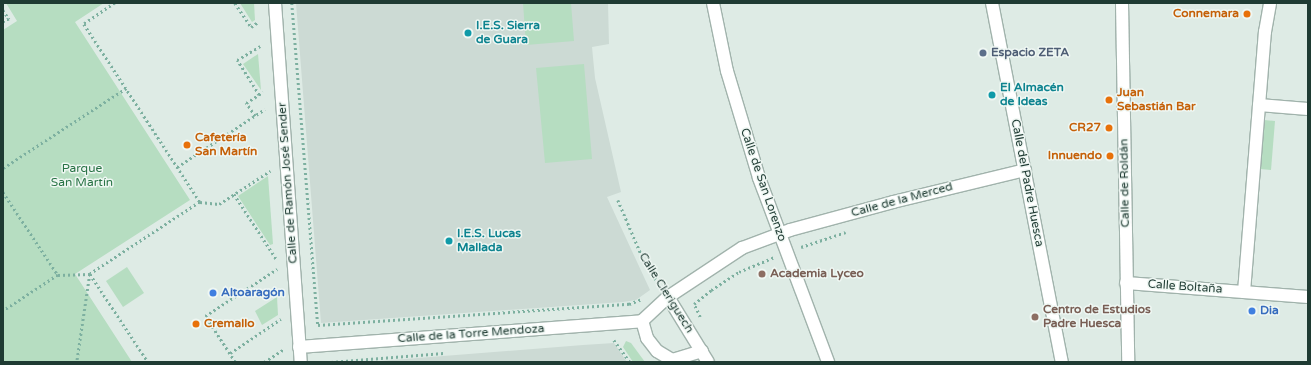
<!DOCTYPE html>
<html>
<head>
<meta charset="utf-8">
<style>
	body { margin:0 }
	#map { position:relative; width:1311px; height:365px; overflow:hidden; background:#deebe5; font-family:"Varela Round",sans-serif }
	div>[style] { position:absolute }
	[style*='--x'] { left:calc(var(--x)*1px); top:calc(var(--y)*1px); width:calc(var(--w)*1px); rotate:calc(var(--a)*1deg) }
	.built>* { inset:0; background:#ccdad4 }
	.green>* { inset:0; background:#b6ddc1 }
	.path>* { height:2.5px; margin-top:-1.25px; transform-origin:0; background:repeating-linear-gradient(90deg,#7db0a0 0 2px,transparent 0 5px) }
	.roads { filter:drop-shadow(1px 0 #a1b3ac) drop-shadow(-1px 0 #a1b3ac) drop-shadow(0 1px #a1b3ac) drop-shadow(0 -1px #a1b3ac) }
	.minor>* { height:12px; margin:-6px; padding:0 6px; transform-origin:6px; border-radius:6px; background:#fff }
	.dots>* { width:11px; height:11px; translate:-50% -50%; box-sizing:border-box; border:2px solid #eff7f3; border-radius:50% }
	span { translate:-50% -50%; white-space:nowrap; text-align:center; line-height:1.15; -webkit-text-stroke:3px #eff7f3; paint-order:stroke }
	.food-label { font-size:12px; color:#c56008; font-weight:700 }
	.right { translate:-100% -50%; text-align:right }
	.left { translate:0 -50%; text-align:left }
	.culture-label { font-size:12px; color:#0d838f; font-weight:700 }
	.service-label { font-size:12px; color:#4e5e75; font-weight:700 }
	.park-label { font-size:12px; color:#287345 }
	.street-label { font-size:12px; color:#1f3b33 }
	.education-label { font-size:12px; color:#785e54; font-weight:700 }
	.shop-label { font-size:12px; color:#366cbe; font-weight:700 }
	.frame { position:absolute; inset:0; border:4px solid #1f3b33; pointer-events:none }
</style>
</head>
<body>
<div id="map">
	<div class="built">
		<i style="clip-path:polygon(296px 3px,608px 3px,609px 44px,592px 47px,595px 78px,621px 192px,607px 197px,650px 290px,636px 300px,623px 302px,321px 323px)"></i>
		<i style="clip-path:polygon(614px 343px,627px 362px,367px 362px,583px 345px)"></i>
	</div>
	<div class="green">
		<i style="clip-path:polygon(6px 3px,104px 3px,75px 22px,190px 200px,75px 274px,132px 362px,3px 362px,3px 30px,17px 21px)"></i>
		<i style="clip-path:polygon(240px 3px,254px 3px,255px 20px,252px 22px)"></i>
		<i style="clip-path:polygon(523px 3px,571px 3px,574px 41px,526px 45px)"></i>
		<i style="clip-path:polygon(258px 54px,261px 90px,243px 64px)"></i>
		<i style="clip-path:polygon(584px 64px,592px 159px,545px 163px,536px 68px)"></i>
		<i style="clip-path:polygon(1264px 120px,1275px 121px,1271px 170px,1260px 169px)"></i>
		<i style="clip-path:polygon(268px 176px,273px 244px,270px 245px,238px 196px)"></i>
		<i style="clip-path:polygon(127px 267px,144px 293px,123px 307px,106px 281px)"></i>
		<i style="clip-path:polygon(277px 297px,278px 315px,262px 325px,255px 311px)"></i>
		<i style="clip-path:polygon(626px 341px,631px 343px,645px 362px,633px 362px,623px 347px)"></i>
	</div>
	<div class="path">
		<i style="--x:115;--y:3;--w:37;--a:146"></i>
		<i style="--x:84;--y:24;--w:212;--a:56.9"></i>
		<i style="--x:200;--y:202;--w:131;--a:146.8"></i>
		<i style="--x:90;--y:274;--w:105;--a:56.6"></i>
		<i style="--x:235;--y:3;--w:29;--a:56"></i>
		<i style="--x:251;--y:27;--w:9;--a:-36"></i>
		<i style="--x:292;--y:3;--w:323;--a:85.4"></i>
		<i style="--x:318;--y:325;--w:312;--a:-3.9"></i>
		<i style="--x:629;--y:304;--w:14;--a:-21"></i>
		<i style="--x:3;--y:10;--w:11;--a:56"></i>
		<i style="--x:9;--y:19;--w:7;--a:153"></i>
		<i style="--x:259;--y:95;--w:41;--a:-122.2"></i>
		<i style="--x:237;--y:60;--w:27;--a:-31"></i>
		<i style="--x:255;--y:116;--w:16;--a:-125"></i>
		<i style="--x:246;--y:103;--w:20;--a:-33"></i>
		<i style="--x:177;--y:167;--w:105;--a:-33.4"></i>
		<i style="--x:3;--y:168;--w:147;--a:-33"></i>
		<i style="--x:3;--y:192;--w:100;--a:56.5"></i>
		<i style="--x:58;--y:275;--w:66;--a:146.8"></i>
		<i style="--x:234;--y:194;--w:79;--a:56.9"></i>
		<i style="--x:618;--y:200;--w:66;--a:66.9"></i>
		<i style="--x:644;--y:261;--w:30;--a:57"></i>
		<i style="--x:200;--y:202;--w:19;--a:6"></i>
		<i style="--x:219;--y:204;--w:61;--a:-32.9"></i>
		<i style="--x:801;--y:247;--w:47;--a:-18.4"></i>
		<i style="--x:58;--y:275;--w:32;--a:-2"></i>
		<i style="--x:90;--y:274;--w:89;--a:98.4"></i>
		<i style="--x:700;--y:317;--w:14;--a:-115"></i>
		<i style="--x:694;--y:304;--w:22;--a:-39"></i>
		<i style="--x:711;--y:290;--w:33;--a:-33"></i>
		<i style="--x:739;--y:272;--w:38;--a:-23"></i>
		<i style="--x:614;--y:340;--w:27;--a:54"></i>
		<i style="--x:230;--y:353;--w:61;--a:-33.7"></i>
		<i style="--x:235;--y:362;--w:55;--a:-123.1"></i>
		<i style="--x:205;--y:316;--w:86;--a:-33.1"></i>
		<i style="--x:264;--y:362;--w:24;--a:-33"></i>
		<i style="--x:331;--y:362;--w:113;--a:-4.6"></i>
	</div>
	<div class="roads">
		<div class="minor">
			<i style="--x:275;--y:3;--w:360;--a:85.9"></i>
			<i style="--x:713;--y:3;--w:69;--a:78.4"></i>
			<i style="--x:727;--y:71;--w:112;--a:73.3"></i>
			<i style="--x:759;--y:178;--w:197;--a:69.4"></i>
			<i style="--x:992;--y:3;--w:366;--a:79"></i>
			<i style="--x:1122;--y:3;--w:359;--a:89"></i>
			<i style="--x:1259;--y:105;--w:49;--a:4.7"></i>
			<i style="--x:1126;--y:283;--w:183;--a:4.4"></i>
			<i style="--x:1244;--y:292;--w:261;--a:-85.4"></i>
			<i style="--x:1265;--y:32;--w:29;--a:-80"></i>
			<i style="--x:668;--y:297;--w:76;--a:58.4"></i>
			<i style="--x:299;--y:347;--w:344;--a:-4.3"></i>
			<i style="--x:702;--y:351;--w:31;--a:163"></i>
			<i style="--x:672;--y:360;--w:17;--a:-149"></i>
			<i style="--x:657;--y:351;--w:16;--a:-128"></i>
			<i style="--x:647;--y:338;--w:18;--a:-106"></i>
			<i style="--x:642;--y:321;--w:35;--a:-43"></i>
			<i style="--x:668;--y:297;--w:89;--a:-33.5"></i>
			<i style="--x:742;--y:248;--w:51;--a:-20.6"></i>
			<i style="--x:790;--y:230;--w:107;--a:-15.2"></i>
			<i style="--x:893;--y:202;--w:136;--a:-13.6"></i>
		</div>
	</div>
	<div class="dots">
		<i style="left:1247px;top:14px;background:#e8710a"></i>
		<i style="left:468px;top:33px;background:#0f9aa8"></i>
		<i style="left:983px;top:53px;background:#5c6f8a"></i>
		<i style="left:992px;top:95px;background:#0f9aa8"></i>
		<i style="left:1109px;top:100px;background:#e8710a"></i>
		<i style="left:1109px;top:128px;background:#e8710a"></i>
		<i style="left:187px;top:145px;background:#e8710a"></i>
		<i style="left:1110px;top:156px;background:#e8710a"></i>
		<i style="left:449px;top:241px;background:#0f9aa8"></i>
		<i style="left:762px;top:274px;background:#8d6e63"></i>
		<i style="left:213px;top:293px;background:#3f7fe0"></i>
		<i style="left:1252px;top:311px;background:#3f7fe0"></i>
		<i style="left:1035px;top:317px;background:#8d6e63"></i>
		<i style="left:196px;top:324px;background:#e8710a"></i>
	</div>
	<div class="food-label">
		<span class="right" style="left:1239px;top:14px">Connemara</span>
		<span class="left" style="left:1117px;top:100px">Juan<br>Sebastián Bar</span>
		<span class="right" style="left:1101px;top:128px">CR27</span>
		<span class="left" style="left:195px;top:145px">Cafetería<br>San Martín</span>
		<span class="right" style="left:1102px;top:156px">Innuendo</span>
		<span class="left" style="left:204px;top:324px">Cremallo</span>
	</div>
	<div class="culture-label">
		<span class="left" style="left:476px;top:33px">I.E.S. Sierra<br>de Guara</span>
		<span class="left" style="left:1000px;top:95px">El Almacén<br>de Ideas</span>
		<span class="left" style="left:457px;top:241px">I.E.S. Lucas<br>Mallada</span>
	</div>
	<div class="service-label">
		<span class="left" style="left:991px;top:53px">Espacio ZETA</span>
	</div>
	<div class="park-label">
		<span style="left:82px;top:176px">Parque<br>San Martín</span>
	</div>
	<div class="street-label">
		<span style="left:288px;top:183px;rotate:-94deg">Calle de Ramón José Sender</span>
		<span style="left:1027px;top:183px;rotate:79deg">Calle del Padre Huesca</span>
		<span style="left:1125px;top:183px;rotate:-91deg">Calle de Roldán</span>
		<span style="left:763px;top:185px;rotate:71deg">Calle de San Lorenzo</span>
		<span style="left:902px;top:200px;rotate:-15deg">Calle de la Merced</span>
		<span style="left:1185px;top:287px;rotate:4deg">Calle Boltaña</span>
		<span style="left:666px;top:293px;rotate:58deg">Calle Cleriguech</span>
		<span style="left:471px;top:334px;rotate:-4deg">Calle de la Torre Mendoza</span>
	</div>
	<div class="education-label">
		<span class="left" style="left:770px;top:274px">Academia Lyceo</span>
		<span class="left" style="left:1043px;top:317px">Centro de Estudios<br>Padre Huesca</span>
	</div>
	<div class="shop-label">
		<span class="left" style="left:221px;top:293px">Altoaragón</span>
		<span class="left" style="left:1260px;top:311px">Dia</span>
	</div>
	<div class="frame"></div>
</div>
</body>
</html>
